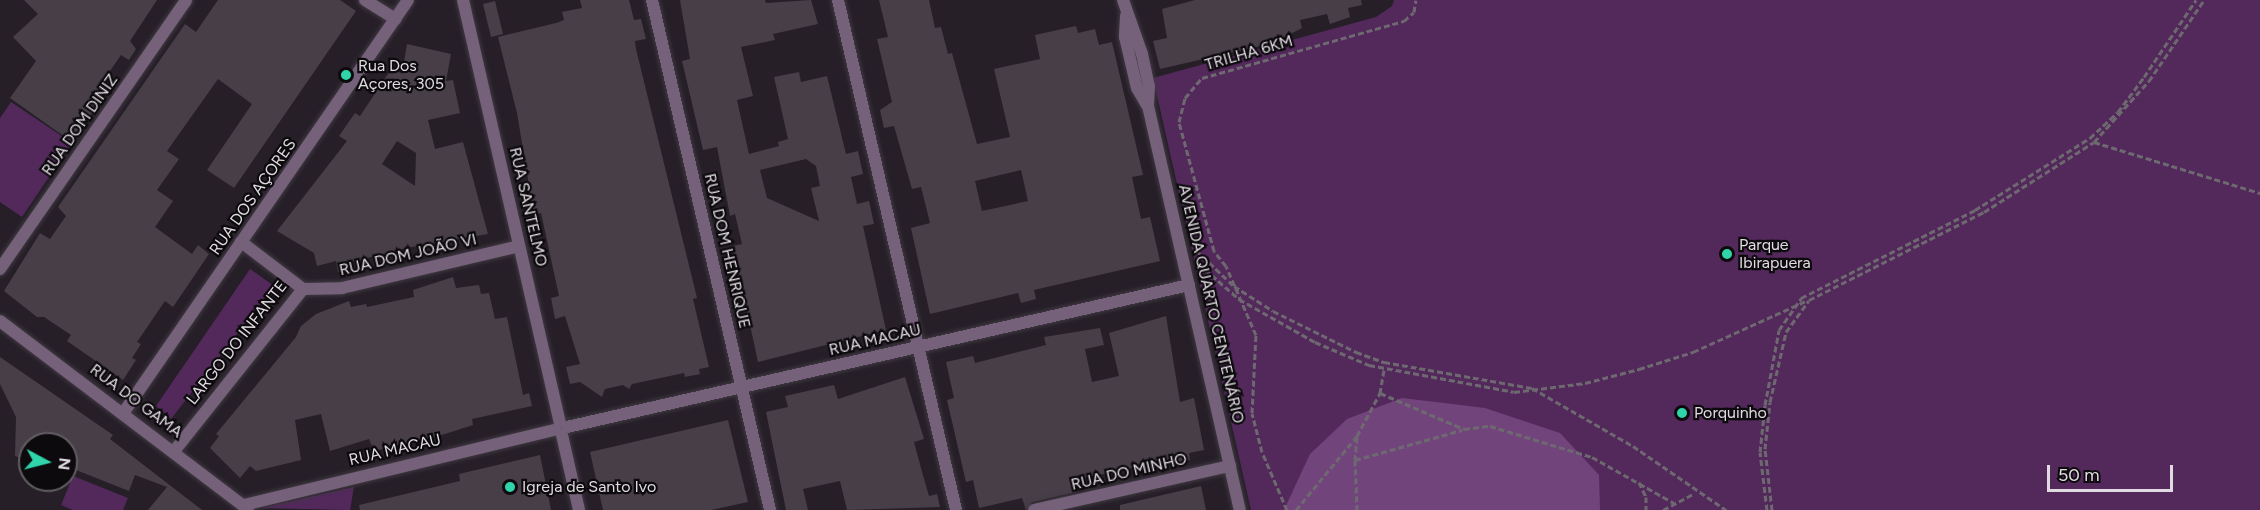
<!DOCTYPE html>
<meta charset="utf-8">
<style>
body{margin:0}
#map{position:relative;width:2260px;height:510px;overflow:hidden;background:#261f28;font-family:Figtree,sans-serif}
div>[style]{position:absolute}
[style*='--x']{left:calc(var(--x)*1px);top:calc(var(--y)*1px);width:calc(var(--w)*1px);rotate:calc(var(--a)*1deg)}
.green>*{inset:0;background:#53295c}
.forest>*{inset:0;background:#72447c}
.building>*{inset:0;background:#473e48}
.path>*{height:3px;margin-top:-1.5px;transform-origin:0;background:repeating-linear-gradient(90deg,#6e6870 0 6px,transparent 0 9px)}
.roads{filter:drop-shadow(0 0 2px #403942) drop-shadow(0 0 2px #403942)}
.minor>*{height:12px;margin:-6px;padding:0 6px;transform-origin:6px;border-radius:6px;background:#75617a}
.tertiary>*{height:12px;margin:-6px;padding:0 6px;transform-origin:6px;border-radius:6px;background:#75617a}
.dots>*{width:16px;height:16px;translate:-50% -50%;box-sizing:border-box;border:3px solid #0d0a0e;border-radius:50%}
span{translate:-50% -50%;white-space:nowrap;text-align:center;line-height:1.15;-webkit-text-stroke:4.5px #0d0a0e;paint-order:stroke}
.street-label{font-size:16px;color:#e0dbe1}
.poi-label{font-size:16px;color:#e0dbe1}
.left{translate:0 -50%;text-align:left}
.north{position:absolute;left:18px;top:432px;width:60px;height:60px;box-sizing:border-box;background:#0d0a0e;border:2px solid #615e62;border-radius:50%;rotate:97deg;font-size:16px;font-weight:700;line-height:24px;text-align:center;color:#e0dbe1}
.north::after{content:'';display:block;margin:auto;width:21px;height:27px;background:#30d4aa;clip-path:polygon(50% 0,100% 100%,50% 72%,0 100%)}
.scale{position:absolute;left:2047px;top:465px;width:126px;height:27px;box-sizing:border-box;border:3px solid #e0dbe1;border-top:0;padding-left:8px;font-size:18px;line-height:21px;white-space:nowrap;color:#e0dbe1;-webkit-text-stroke:4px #0d0a0e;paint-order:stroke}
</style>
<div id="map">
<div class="green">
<div style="clip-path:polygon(1394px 0,2260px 0,2260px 510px,1251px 510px,1153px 78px,1376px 17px,1392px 6px)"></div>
<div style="clip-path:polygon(11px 102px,72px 143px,22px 217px,0 202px,0 118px)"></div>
<div style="clip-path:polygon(250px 269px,274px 286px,171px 419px,156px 406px)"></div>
<div style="clip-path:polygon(73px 476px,128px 498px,123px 510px,73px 510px,61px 505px)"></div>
<div style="clip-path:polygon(354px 487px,350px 510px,261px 508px)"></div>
</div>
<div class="forest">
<div style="clip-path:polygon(1402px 398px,1485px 408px,1560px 433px,1599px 475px,1600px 510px,1284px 510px,1310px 454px,1347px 419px)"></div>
</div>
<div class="building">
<div style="clip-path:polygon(24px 0,157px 0,130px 41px,136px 49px,129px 60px,121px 55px,101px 84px,108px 90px,72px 142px,10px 98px,36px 61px,13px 37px,38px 14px)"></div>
<div style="clip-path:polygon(218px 0,340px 0,356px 11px,234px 188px,207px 170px,252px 104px,218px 79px,167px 151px,179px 159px,157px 190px,173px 201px,155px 227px,192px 254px,198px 245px,209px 254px,173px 307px,165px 301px,137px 342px,141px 344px,132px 358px,136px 360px,123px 380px,67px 341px,71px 335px,44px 317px,37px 317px,4px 291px,40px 233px,50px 239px,66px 216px,58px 207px,185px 24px,196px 32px)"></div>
<div style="clip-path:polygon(580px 0,629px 0,634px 20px,641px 19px,646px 39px,635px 41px,636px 49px,697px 298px,693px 299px,709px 367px,699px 369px,700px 374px,685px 377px,684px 373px,632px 384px,629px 389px,623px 385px,605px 389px,602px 397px,580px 382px,570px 384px,566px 367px,580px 364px,565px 316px,555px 319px,551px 298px,559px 296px,541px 213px,534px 215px,517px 113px,498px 37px,556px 23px,564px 20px,562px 12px,582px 8px)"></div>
<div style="clip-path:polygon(evenodd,680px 0,765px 0,766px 3px,811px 0,818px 24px,773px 34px,775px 40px,741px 47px,753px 96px,737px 100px,749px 154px,779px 146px,778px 142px,788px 139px,774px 77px,799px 72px,801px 82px,827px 76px,846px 154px,858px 151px,863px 174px,851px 177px,857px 204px,869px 201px,874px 224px,863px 226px,886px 330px,758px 362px,733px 246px,742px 244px,735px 214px,730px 216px,717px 147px,703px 150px,682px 61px,690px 59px,680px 0,806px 159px,816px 166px,820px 186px,811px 188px,819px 221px,767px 198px,760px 170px,806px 159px)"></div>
<div style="clip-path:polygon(evenodd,879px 0,929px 0,935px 28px,941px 27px,948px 54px,952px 53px,977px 144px,1010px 137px,994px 69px,1040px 59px,1035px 35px,1076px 26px,1078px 33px,1095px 29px,1099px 45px,1112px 42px,1143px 175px,1132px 177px,1141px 219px,1150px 217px,1160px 261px,1034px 290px,1036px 299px,1021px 303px,1018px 293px,930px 314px,911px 228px,930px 223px,921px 187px,912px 189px,894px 126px,884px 128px,880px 110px,892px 102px,877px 39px,888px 37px,879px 0,1021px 170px,1028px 201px,982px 211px,975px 181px,1021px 170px)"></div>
<div style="clip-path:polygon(1195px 0,1361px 0,1362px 5px,1348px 8px,1350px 17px,1330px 24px,1327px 14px,1300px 20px,1302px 28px,1273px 43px,1160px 69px,1153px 41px,1167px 38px,1162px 9px)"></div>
<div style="clip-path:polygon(495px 1px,503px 34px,491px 37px,483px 4px)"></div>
<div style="clip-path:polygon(evenodd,407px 44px,451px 54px,446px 81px,453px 80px,460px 113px,428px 120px,435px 149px,463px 142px,488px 234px,406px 248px,351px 262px,353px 269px,338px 272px,336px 261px,317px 266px,314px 253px,277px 231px,347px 141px,339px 136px,355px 113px,360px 116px,392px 68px,402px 74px,407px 44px,397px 141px,416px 153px,415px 186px,382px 164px,397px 141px)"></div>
<div style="clip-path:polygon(453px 277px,456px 288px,479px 285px,481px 294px,489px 293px,495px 319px,507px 317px,523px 395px,529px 393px,532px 406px,472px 419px,473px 425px,445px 434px,374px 451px,369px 439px,330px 451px,321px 414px,295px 420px,301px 460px,256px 471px,250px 466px,240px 478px,210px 448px,219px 436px,216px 434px,296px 337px,301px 326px,316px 314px,349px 301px,351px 307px,366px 304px,367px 307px,414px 297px,413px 290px)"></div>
<div style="clip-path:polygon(1166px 316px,1180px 402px,1194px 398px,1204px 450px,1189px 453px,1190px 460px,1142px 471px,1141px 466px,1074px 480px,1076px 492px,1032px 502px,1026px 510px,1022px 498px,979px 508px,973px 480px,966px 482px,947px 400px,954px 398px,946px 362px,973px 356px,975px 363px,1046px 345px,1044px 337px,1100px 328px,1104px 345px,1085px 349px,1092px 382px,1119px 376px,1109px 333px)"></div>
<div style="clip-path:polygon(0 357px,113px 435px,110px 439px,202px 510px,148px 510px,167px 487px,135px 475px,129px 491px,66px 466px,66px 444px,30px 444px,30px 461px,15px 456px,16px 417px,0 384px)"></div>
<div style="clip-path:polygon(905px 377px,924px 439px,914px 442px,921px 468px,929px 496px,937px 494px,940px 507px,847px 510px,840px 481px,803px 489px,808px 510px,786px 510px,766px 412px,788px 407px,785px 396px,834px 385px,838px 399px)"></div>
<div style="clip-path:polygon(728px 420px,748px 502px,711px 510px,603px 510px,590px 452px)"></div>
<div style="clip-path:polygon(540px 455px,551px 510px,360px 510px,359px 505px,460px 481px,459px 474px)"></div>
<div style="clip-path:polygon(1201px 486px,1206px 510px,1120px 510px,1120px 505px)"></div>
</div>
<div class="path">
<div style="--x:2094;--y:142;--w:174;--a:17.1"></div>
<div style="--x:1196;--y:250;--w:52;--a:43.5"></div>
<div style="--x:1234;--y:286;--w:46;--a:32.7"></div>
<div style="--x:1273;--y:311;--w:93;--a:26.3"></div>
<div style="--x:1356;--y:352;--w:30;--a:20"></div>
<div style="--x:1384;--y:362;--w:150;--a:10"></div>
<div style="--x:1532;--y:388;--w:116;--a:29.9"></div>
<div style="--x:1633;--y:446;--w:113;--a:34.5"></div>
<div style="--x:1198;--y:263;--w:55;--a:41.3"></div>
<div style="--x:1239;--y:299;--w:87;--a:29.5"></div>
<div style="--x:1315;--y:342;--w:59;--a:23.1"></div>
<div style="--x:1369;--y:365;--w:147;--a:10.5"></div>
<div style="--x:1514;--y:392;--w:72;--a:-7.2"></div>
<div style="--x:1585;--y:383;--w:56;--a:-14.5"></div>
<div style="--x:1639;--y:369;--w:57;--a:-17.5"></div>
<div style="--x:1693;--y:352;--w:124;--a:-24.3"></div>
<div style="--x:1384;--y:370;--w:23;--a:100"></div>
<div style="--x:1380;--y:393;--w:91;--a:23.2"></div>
<div style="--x:1464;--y:429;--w:26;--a:-7"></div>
<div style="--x:1490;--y:426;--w:107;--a:16.9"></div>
<div style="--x:1592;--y:457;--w:94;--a:29.3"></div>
<div style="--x:1357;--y:437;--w:23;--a:95"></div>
<div style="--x:1355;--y:460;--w:111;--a:-15.7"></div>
<div style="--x:1355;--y:460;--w:50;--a:87.7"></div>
<div style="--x:1639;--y:482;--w:17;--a:65"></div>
<div style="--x:1646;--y:497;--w:13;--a:90"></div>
<div style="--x:1287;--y:510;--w:63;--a:-113.3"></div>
<div style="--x:1262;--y:452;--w:40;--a:-104.4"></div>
<div style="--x:1252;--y:413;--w:78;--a:-87.1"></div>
<div style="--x:1256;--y:335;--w:75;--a:-113.5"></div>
<div style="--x:1226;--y:266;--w:19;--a:-129"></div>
<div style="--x:1214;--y:251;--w:134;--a:-105.2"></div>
<div style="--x:1179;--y:122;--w:25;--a:-76"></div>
<div style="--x:1185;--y:98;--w:26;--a:-50"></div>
<div style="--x:1202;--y:78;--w:210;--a:-15.8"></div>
<div style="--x:1404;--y:21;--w:13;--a:-42"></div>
<div style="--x:1414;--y:12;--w:12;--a:-81"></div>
<div style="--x:1296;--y:510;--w:96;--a:-50.5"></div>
<div style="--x:1357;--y:436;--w:49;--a:-61.9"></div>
<div style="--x:1663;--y:510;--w:34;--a:-28"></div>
<div style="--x:1767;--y:510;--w:58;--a:-96.9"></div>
<div style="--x:1760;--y:452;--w:47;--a:-83.9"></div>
<div style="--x:1765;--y:405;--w:76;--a:-79.4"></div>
<div style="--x:1779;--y:330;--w:39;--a:-55"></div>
<div style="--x:1801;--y:298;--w:195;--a:-26.8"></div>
<div style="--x:1975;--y:210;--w:136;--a:-32.1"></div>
<div style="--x:2090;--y:138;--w:38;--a:-43"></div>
<div style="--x:2118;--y:112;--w:44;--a:-53.4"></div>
<div style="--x:2144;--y:77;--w:93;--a:-56"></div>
<div style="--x:1772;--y:510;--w:61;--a:-96.5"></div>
<div style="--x:1765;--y:449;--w:47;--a:-83.9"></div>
<div style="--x:1770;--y:402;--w:72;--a:-77.1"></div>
<div style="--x:1786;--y:332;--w:39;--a:-54"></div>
<div style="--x:1809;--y:300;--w:196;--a:-26.7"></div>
<div style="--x:1984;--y:212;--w:130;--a:-32.5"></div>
<div style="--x:2094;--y:142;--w:82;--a:-48"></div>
<div style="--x:2149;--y:81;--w:98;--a:-55.8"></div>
</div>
<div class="roads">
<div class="minor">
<div style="--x:365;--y:0;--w:36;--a:32"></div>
<div style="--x:463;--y:0;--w:433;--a:77.1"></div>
<div style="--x:652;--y:0;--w:523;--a:76.97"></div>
<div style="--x:838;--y:0;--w:523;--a:76.97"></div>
<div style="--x:0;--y:269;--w:327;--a:-55.3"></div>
<div style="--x:303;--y:289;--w:39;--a:-1"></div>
<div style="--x:342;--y:288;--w:182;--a:-13.3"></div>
<div style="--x:0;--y:321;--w:311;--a:37.2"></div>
<div style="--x:124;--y:412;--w:500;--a:-55.42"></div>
<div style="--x:567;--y:427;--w:638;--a:-12.86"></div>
<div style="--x:562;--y:435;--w:77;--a:77.2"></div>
<div style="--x:175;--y:450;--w:206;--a:-51.5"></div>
<div style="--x:303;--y:289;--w:78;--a:-142.8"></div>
<div style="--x:244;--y:505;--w:320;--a:-13.6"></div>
<div style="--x:1034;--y:510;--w:201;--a:-12.7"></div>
</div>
<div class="tertiary">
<div style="--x:1123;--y:0;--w:57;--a:70.6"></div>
<div style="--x:1142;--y:54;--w:33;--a:78"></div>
<div style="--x:1149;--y:86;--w:20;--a:93"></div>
<div style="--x:1148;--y:106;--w:414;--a:77.2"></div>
<div style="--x:1126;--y:16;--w:21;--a:93"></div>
<div style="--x:1125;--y:37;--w:52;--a:76.8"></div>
<div style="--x:1137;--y:88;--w:20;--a:60"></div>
</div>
</div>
<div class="dots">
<div style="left:346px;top:75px;background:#30d4aa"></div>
<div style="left:1727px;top:254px;background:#30d4aa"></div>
<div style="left:1682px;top:413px;background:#30d4aa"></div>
<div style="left:510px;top:487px;background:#30d4aa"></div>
</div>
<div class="street-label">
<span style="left:1249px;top:53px;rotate:-16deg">TRILHA 6KM</span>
<span style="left:80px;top:125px;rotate:-55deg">RUA DOM DINIZ</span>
<span style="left:253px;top:197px;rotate:-55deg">RUA DOS AÇORES</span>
<span style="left:528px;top:207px;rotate:77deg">RUA SANTELMO</span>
<span style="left:727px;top:251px;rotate:77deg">RUA DOM HENRIQUE</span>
<span style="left:408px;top:255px;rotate:-13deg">RUA DOM JOÃO VI</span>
<span style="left:1211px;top:304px;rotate:77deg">AVENIDA QUARTO CENTENÁRIO</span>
<span style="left:875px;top:340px;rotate:-13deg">RUA MACAU</span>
<span style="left:237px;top:343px;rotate:-52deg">LARGO DO INFANTE</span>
<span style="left:136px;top:401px;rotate:37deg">RUA DO GAMA</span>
<span style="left:395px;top:450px;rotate:-13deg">RUA MACAU</span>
<span style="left:1129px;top:472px;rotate:-13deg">RUA DO MINHO</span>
</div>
<div class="poi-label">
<span class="left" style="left:358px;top:75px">Rua Dos<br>Açores, 305</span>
<span class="left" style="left:1739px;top:254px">Parque<br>Ibirapuera</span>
<span class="left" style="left:1694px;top:413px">Porquinho</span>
<span class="left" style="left:522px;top:487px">Igreja de Santo Ivo</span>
</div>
<div class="north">N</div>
<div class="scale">50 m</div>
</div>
